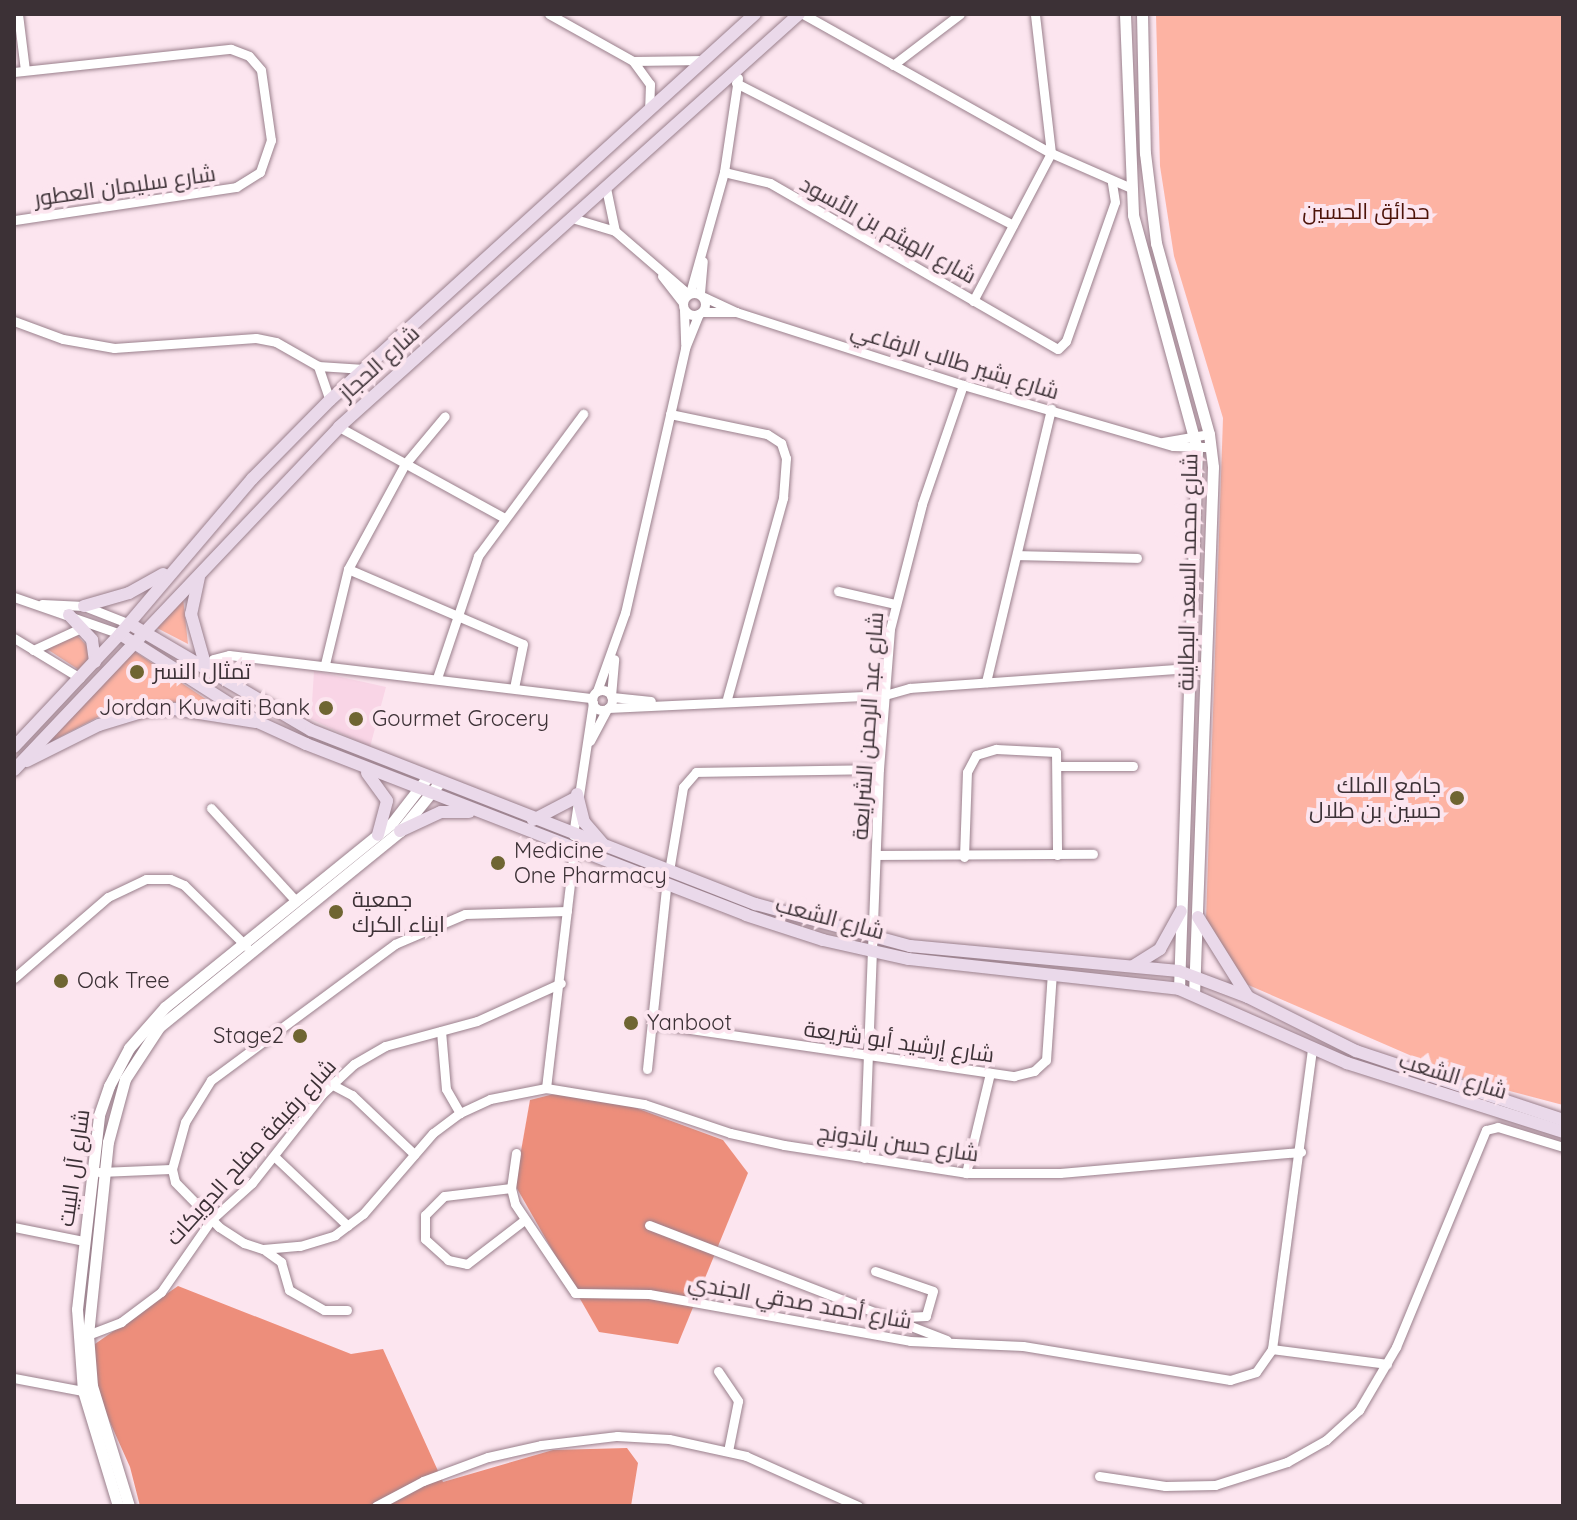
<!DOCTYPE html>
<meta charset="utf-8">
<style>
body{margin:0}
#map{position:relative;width:1577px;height:1520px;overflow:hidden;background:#fce5ef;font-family:Quicksand,Cairo,sans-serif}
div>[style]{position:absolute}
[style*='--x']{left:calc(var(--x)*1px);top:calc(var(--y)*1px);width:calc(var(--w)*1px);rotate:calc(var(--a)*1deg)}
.built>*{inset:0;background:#f9d5e6}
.green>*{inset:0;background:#fdb3a3}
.forest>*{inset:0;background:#ed8e7b}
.roads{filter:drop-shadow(0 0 2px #9a808c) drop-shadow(0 0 2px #9a808c)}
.minor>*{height:9px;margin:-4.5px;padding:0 4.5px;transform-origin:4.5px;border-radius:4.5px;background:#fff}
.minor>.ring{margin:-4.5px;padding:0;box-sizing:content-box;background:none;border:9px solid #fff;border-radius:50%}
.tertiary>*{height:11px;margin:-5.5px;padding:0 5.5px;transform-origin:5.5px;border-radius:5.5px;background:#fff}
.secondary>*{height:12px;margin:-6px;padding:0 6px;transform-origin:6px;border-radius:6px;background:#ead9ea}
.dots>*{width:22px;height:22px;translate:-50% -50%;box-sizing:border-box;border:4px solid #fce5ef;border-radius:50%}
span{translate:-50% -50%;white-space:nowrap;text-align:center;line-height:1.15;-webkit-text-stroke:8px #fce5ef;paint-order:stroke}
.street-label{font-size:22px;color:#3c3136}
.park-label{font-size:22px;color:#4d1309}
.poi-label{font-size:22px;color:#3c3136}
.left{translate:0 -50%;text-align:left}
.right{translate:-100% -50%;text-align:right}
.frame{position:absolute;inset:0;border:16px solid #3c3136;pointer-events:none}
</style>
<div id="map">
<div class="built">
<div style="clip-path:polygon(314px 671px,386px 687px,370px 747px,311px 719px)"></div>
</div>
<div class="green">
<div style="clip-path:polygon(1563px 14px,1563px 1105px,1467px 1080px,1246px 984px,1206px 920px,1223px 418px,1174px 256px,1160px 166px,1156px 15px)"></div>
<div style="clip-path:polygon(183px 598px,188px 644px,157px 628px)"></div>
<div style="clip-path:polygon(75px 633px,90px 649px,90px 657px,79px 670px,44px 647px)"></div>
<div style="clip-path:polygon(134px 651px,225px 712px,164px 700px,106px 713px,44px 745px)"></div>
</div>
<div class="forest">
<div style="clip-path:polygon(558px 1093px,617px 1101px,723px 1140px,748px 1173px,678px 1344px,599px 1332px,515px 1185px,530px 1100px)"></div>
<div style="clip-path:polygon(178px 1286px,351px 1354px,383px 1349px,443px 1482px,553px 1450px,627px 1448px,638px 1463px,631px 1506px,140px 1506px,130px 1467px,92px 1382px,95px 1344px)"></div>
</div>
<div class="roads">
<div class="minor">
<div style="--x:18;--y:14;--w:56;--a:82.9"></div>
<div style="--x:549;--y:14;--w:96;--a:29.2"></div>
<div style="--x:633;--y:61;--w:29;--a:54"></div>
<div style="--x:650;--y:84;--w:25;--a:92"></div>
<div style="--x:803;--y:14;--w:284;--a:29.3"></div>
<div style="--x:1051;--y:153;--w:85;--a:23.6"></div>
<div style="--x:633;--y:61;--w:72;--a:-0.8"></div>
<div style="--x:893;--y:65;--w:84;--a:-37.3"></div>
<div style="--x:14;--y:72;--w:218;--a:-6.1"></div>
<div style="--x:231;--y:49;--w:19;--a:21"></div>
<div style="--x:249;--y:56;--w:18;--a:49"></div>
<div style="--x:261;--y:70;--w:71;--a:81.9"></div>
<div style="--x:271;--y:140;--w:34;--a:109"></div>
<div style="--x:260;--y:172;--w:28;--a:148"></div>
<div style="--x:236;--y:187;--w:224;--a:171.5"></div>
<div style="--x:736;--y:83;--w:311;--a:27.1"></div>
<div style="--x:724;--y:172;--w:47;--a:13.4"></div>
<div style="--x:770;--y:183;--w:332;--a:30"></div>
<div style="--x:1058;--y:349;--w:11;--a:-45"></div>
<div style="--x:1066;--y:341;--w:147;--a:-70.6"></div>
<div style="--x:1115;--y:202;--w:20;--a:-99"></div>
<div style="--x:606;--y:188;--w:44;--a:78.2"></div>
<div style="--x:572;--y:218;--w:45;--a:16.8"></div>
<div style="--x:615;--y:231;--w:96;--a:40.8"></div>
<div style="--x:662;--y:276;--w:34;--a:52"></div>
<div class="ring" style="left:683px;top:293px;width:13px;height:13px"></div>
<div style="--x:690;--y:293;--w:126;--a:-74.3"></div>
<div style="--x:724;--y:172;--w:95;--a:-81.5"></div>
<div style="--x:700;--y:293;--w:32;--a:-85"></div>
<div style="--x:704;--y:297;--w:35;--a:25"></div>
<div style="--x:736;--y:312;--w:238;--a:17.8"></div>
<div style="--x:963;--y:385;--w:219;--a:16.2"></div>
<div style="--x:1173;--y:446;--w:38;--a:2"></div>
<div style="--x:973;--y:301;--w:167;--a:-62.2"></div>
<div style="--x:1051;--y:153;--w:140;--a:-96.6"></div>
<div style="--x:684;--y:310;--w:34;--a:88"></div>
<div style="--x:703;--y:312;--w:33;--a:0"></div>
<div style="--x:14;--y:321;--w:52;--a:20.2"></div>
<div style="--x:63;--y:339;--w:52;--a:10"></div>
<div style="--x:114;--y:348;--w:142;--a:-4"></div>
<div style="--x:256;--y:338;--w:20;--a:11"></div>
<div style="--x:276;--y:342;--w:48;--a:29.7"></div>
<div style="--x:318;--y:366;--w:46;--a:3.7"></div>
<div style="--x:318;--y:366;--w:36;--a:71"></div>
<div style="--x:670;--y:414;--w:99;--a:11.7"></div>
<div style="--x:767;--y:434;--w:17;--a:33"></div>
<div style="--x:781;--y:443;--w:16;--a:72"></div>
<div style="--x:786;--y:458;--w:40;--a:94.3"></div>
<div style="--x:783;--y:498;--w:208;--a:105.6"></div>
<div style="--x:339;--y:427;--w:187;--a:28.8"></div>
<div style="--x:1163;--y:442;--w:47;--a:-9.9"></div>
<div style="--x:1018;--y:555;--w:119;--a:1.4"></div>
<div style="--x:348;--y:569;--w:190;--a:23.2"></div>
<div style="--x:523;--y:644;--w:45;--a:101.6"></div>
<div style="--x:838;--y:591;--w:58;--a:12.8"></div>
<div style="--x:14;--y:597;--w:112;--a:19.2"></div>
<div style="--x:42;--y:604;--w:42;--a:2.7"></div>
<div style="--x:84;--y:606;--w:49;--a:21.4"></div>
<div style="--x:14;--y:638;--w:77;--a:31.2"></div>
<div style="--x:33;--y:650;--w:53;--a:-24.6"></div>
<div style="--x:325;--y:664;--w:98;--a:-76.4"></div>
<div style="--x:348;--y:569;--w:119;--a:-61.5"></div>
<div style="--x:405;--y:464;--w:62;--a:-50.2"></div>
<div style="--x:207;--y:671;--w:13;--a:-63"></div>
<div style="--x:213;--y:659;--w:16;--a:-14"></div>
<div style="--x:229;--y:655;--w:366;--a:6.8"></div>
<div style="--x:437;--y:678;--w:129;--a:-71.4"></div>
<div style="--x:478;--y:556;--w:177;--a:-53.5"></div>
<div style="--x:986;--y:682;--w:281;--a:-76.6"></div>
<div class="ring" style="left:592px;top:690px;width:11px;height:11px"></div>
<div style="--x:597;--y:691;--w:83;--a:-70.3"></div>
<div style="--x:625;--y:613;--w:272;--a:-77.2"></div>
<div style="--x:685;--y:348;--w:37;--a:-68"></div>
<div style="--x:611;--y:696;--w:37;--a:-85"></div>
<div style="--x:612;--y:697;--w:39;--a:6"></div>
<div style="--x:608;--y:708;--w:277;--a:-2.7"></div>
<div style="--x:885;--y:695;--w:26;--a:-16"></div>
<div style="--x:910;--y:688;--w:297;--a:-4.1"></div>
<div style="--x:590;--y:741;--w:36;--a:-62"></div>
<div style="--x:1058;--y:766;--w:75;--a:0"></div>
<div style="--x:211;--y:808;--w:125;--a:47.6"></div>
<div style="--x:573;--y:835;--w:134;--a:-81.4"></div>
<div style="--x:877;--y:855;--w:216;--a:-0.3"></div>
<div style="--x:964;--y:857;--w:85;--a:-88"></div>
<div style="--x:967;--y:772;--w:19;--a:-62"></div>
<div style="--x:976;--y:755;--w:21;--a:-17"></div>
<div style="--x:996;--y:749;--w:60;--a:2.9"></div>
<div style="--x:1056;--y:752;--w:103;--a:89.4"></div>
<div style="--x:669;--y:871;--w:85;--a:-80.5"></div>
<div style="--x:683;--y:787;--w:20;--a:-49"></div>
<div style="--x:696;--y:772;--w:183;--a:-0.9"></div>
<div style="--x:567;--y:911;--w:102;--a:178.3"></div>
<div style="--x:465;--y:914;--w:76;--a:156.8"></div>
<div style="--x:395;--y:944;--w:229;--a:143.5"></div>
<div style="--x:211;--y:1080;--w:49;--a:121.8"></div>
<div style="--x:185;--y:1122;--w:49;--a:105.5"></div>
<div style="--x:172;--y:1169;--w:13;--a:77"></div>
<div style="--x:175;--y:1182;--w:63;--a:45.6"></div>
<div style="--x:219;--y:1227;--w:30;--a:33"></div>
<div style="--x:244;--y:1243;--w:20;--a:18"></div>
<div style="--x:263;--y:1249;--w:37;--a:-5"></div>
<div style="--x:300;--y:1246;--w:37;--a:-17"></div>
<div style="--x:335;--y:1235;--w:35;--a:-37"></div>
<div style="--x:363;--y:1214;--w:107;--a:-49.2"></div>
<div style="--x:433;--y:1133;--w:34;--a:-37"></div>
<div style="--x:460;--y:1113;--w:33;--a:-25"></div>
<div style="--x:490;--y:1099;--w:57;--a:-11.1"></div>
<div style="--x:546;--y:1088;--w:99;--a:9.3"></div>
<div style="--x:644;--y:1104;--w:91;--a:18.6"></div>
<div style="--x:730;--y:1133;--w:55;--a:12.5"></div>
<div style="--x:784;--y:1145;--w:184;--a:8.7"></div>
<div style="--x:966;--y:1173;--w:94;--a:0"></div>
<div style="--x:1060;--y:1173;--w:242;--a:-5"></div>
<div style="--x:14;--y:978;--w:124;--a:-40.8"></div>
<div style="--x:108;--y:897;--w:42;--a:-25.3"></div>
<div style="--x:146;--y:879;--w:24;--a:0"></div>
<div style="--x:170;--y:879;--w:15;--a:23"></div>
<div style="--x:184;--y:885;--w:87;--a:44.5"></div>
<div style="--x:656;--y:1024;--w:362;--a:8.3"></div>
<div style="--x:1014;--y:1076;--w:21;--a:-14"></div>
<div style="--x:1034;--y:1071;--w:16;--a:-43"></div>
<div style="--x:1046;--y:1060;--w:87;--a:-86.1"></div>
<div style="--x:441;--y:1031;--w:58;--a:85.1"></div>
<div style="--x:446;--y:1089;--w:28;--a:60"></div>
<div style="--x:647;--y:1069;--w:183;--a:-84"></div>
<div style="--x:331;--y:1084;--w:24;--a:28"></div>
<div style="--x:352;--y:1095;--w:86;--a:43.6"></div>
<div style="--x:546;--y:1088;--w:239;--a:-83.3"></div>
<div style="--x:516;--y:1153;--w:35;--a:98"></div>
<div style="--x:511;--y:1188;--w:16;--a:76"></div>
<div style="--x:515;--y:1204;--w:107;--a:56"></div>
<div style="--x:575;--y:1293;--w:74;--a:0.8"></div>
<div style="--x:649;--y:1294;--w:265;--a:10.2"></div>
<div style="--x:910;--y:1341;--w:113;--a:2.5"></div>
<div style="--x:1023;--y:1346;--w:210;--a:9.3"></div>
<div style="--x:1230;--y:1380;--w:27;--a:-17"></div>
<div style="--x:1256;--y:1372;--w:28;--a:-55"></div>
<div style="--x:1272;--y:1349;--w:303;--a:-82.4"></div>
<div style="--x:275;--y:1157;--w:100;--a:43.4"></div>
<div style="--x:864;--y:1158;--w:389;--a:-87.8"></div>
<div style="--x:879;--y:769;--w:140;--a:-85.5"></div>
<div style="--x:890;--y:629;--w:129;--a:-75.6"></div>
<div style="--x:922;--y:504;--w:126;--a:-71"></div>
<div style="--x:99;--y:1172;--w:73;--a:-2.4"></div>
<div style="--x:966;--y:1173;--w:103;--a:-76.5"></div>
<div style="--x:511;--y:1188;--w:67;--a:173.2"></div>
<div style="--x:444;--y:1196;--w:27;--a:135"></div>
<div style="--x:425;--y:1215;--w:24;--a:90"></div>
<div style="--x:425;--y:1239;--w:31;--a:42"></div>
<div style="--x:448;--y:1260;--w:19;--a:12"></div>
<div style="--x:467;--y:1264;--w:71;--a:-37.5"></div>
<div style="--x:649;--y:1225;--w:319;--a:21.1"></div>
<div style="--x:14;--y:1227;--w:71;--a:11.3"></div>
<div style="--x:266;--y:1251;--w:19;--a:36"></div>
<div style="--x:281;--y:1262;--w:29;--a:74"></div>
<div style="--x:289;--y:1290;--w:40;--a:29.7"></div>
<div style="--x:324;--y:1310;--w:23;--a:0"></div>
<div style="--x:875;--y:1271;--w:61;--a:19"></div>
<div style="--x:933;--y:1291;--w:26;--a:106"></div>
<div style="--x:926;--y:1316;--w:43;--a:177.3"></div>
<div style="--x:85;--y:1336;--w:39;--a:-21"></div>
<div style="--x:121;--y:1322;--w:50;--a:-36.9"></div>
<div style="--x:161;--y:1292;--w:88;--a:-55.2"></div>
<div style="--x:211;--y:1220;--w:55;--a:-42.1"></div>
<div style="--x:252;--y:1183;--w:113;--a:-51.8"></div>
<div style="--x:322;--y:1094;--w:44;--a:-43.2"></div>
<div style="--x:354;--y:1064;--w:36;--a:-30"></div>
<div style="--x:385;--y:1046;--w:95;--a:-15.2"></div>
<div style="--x:477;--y:1021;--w:92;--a:-24.3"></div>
<div style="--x:1272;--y:1349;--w:116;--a:7.4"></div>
<div style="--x:718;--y:1371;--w:36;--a:56"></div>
<div style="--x:738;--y:1401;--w:51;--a:101.3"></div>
<div style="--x:14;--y:1378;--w:70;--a:10.7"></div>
<div style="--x:1099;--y:1476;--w:67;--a:8.6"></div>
<div style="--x:1165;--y:1486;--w:50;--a:-1.1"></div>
<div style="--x:1215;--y:1485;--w:76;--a:-17.7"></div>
<div style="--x:1287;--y:1462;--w:45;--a:-29.4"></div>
<div style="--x:1326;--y:1440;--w:45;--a:-42.3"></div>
<div style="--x:1359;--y:1410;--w:73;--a:-59.6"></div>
<div style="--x:1396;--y:1347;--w:235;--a:-67.5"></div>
<div style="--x:1486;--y:1130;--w:12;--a:-14"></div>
<div style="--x:1498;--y:1127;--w:68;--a:17.1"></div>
<div style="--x:376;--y:1506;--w:53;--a:-28"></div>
<div style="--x:423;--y:1481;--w:69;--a:-20.3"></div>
<div style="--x:488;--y:1457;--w:54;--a:-12.8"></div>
<div style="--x:541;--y:1445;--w:77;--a:-6.8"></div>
<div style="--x:617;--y:1436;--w:52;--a:3.3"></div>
<div style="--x:669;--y:1439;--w:79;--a:12.4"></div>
<div style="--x:746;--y:1456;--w:123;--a:24.1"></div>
</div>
<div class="tertiary">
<div style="--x:1125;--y:14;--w:201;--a:87.7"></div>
<div style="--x:1133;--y:215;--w:243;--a:74.7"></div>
<div style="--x:1197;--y:449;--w:540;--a:91.91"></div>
<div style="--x:1142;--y:14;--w:139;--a:88.8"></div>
<div style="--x:1145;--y:153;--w:91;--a:83"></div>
<div style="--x:1156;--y:243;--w:198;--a:74.5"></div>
<div style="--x:1209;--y:434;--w:33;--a:83"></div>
<div style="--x:1213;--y:467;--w:527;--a:92.06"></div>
<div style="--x:118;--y:1506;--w:120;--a:-106.9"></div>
<div style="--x:83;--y:1391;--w:82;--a:-94.2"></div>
<div style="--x:77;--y:1309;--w:195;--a:-83.5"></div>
<div style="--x:99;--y:1115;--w:31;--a:-71"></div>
<div style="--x:109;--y:1086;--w:43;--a:-62.2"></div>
<div style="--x:129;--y:1048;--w:55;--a:-48.7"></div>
<div style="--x:165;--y:1007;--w:292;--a:-39"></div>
<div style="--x:392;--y:823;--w:57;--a:-52.1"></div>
<div style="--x:129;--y:1506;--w:126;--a:-107.1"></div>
<div style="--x:92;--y:1386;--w:51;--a:-94.5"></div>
<div style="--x:88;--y:1335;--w:194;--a:-84.1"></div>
<div style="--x:108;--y:1142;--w:65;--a:-74.9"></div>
<div style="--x:125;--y:1079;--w:62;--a:-56.8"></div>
<div style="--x:159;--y:1027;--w:311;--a:-39.1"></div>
<div style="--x:400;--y:831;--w:62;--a:-50.9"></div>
</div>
<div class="secondary">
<div style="--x:199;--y:577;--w:38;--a:102"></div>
<div style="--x:191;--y:614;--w:59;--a:74.3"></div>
<div style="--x:84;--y:606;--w:47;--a:-16.1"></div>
<div style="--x:129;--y:593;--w:39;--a:-29"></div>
<div style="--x:69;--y:615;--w:34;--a:47"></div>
<div style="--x:92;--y:640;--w:22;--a:82"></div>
<div style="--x:130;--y:624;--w:210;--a:30.4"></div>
<div style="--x:311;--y:730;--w:478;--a:21.4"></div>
<div style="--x:756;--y:904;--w:160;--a:15.3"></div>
<div style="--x:910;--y:946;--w:270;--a:5.3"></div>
<div style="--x:1179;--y:971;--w:74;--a:20.6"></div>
<div style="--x:1248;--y:997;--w:121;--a:26.6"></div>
<div style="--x:1356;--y:1051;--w:218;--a:18.4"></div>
<div style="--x:120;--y:634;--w:164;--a:32.5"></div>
<div style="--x:258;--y:722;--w:53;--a:24.6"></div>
<div style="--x:306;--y:744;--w:472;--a:21.2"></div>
<div style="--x:746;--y:915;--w:81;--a:18"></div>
<div style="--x:823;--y:940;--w:88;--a:12.5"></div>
<div style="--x:909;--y:959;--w:272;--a:6.3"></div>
<div style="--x:1179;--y:989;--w:184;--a:23.8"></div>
<div style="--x:1347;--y:1063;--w:227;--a:17.7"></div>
<div style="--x:14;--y:747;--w:155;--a:-46.8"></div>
<div style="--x:120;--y:634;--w:204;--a:-49.6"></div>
<div style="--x:252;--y:479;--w:111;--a:-45.4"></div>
<div style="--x:330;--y:400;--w:574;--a:-42.25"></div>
<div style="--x:27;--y:761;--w:80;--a:-26.6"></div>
<div style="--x:99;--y:725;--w:48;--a:-16.9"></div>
<div style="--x:145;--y:711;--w:29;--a:-4"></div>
<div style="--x:174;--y:709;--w:83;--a:9"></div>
<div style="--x:14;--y:770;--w:473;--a:-46.5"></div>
<div style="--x:339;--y:427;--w:618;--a:-41.92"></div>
<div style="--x:367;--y:773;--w:34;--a:54"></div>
<div style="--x:387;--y:801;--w:35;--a:105"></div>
<div style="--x:577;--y:794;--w:29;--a:76"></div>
<div style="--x:584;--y:822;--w:28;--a:49"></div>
<div style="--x:533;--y:820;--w:47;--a:-27.6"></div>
<div style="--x:400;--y:831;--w:45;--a:-24.9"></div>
<div style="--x:441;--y:812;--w:28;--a:0"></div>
<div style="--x:1198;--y:917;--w:94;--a:58"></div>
<div style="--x:1133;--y:966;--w:32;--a:-32"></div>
<div style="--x:1160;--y:949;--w:43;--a:-61.1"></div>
</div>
</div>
<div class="dots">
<div style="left:137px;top:672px;background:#6f6532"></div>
<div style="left:326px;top:708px;background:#6f6532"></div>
<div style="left:356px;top:719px;background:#6f6532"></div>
<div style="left:1457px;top:798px;background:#6f6532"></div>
<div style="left:498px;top:863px;background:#6f6532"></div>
<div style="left:336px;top:912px;background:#6f6532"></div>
<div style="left:61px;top:981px;background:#6f6532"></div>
<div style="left:631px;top:1023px;background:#6f6532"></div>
<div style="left:300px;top:1036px;background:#6f6532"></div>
</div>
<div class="street-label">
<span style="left:125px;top:186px;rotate:-8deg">شارع سليمان العطور</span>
<span style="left:888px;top:230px;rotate:29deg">شارع الهيثم بن الأسود</span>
<span style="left:955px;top:361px;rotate:17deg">شارع بشير طالب الرفاعي</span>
<span style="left:379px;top:363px;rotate:-42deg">شارع الحجاز</span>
<span style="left:1188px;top:572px;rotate:-89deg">شارع محمد السعد البطاينة</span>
<span style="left:868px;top:726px;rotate:-86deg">شارع عبد الرحمن الشرايعة</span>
<span style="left:830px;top:918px;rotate:15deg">شارع الشعب</span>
<span style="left:899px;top:1042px;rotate:8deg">شارع إرشيد أبو شريعة</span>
<span style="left:1453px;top:1076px;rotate:17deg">شارع الشعب</span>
<span style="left:898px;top:1143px;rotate:8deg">شارع حسن باندونج</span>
<span style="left:251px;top:1152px;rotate:-48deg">شارع رفيفة مفلح الدويكات</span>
<span style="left:74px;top:1168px;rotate:-82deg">شارع آل البيت</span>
<span style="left:800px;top:1302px;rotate:10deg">شارع أحمد صدقي الجندي</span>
</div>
<div class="park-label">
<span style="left:1366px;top:212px">حدائق الحسين</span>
</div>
<div class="poi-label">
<span class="left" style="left:153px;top:672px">تمثال النسر</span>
<span class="right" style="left:310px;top:708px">Jordan Kuwaiti Bank</span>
<span class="left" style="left:372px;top:719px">Gourmet Grocery</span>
<span class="right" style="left:1441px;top:798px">جامع الملك<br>حسين بن طلال</span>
<span class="left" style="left:514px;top:863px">Medicine<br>One Pharmacy</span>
<span class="left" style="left:352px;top:912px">جمعية<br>ابناء الكرك</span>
<span class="left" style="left:77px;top:981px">Oak Tree</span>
<span class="left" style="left:647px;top:1023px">Yanboot</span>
<span class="right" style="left:284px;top:1036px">Stage2</span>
</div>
<div class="frame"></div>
</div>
